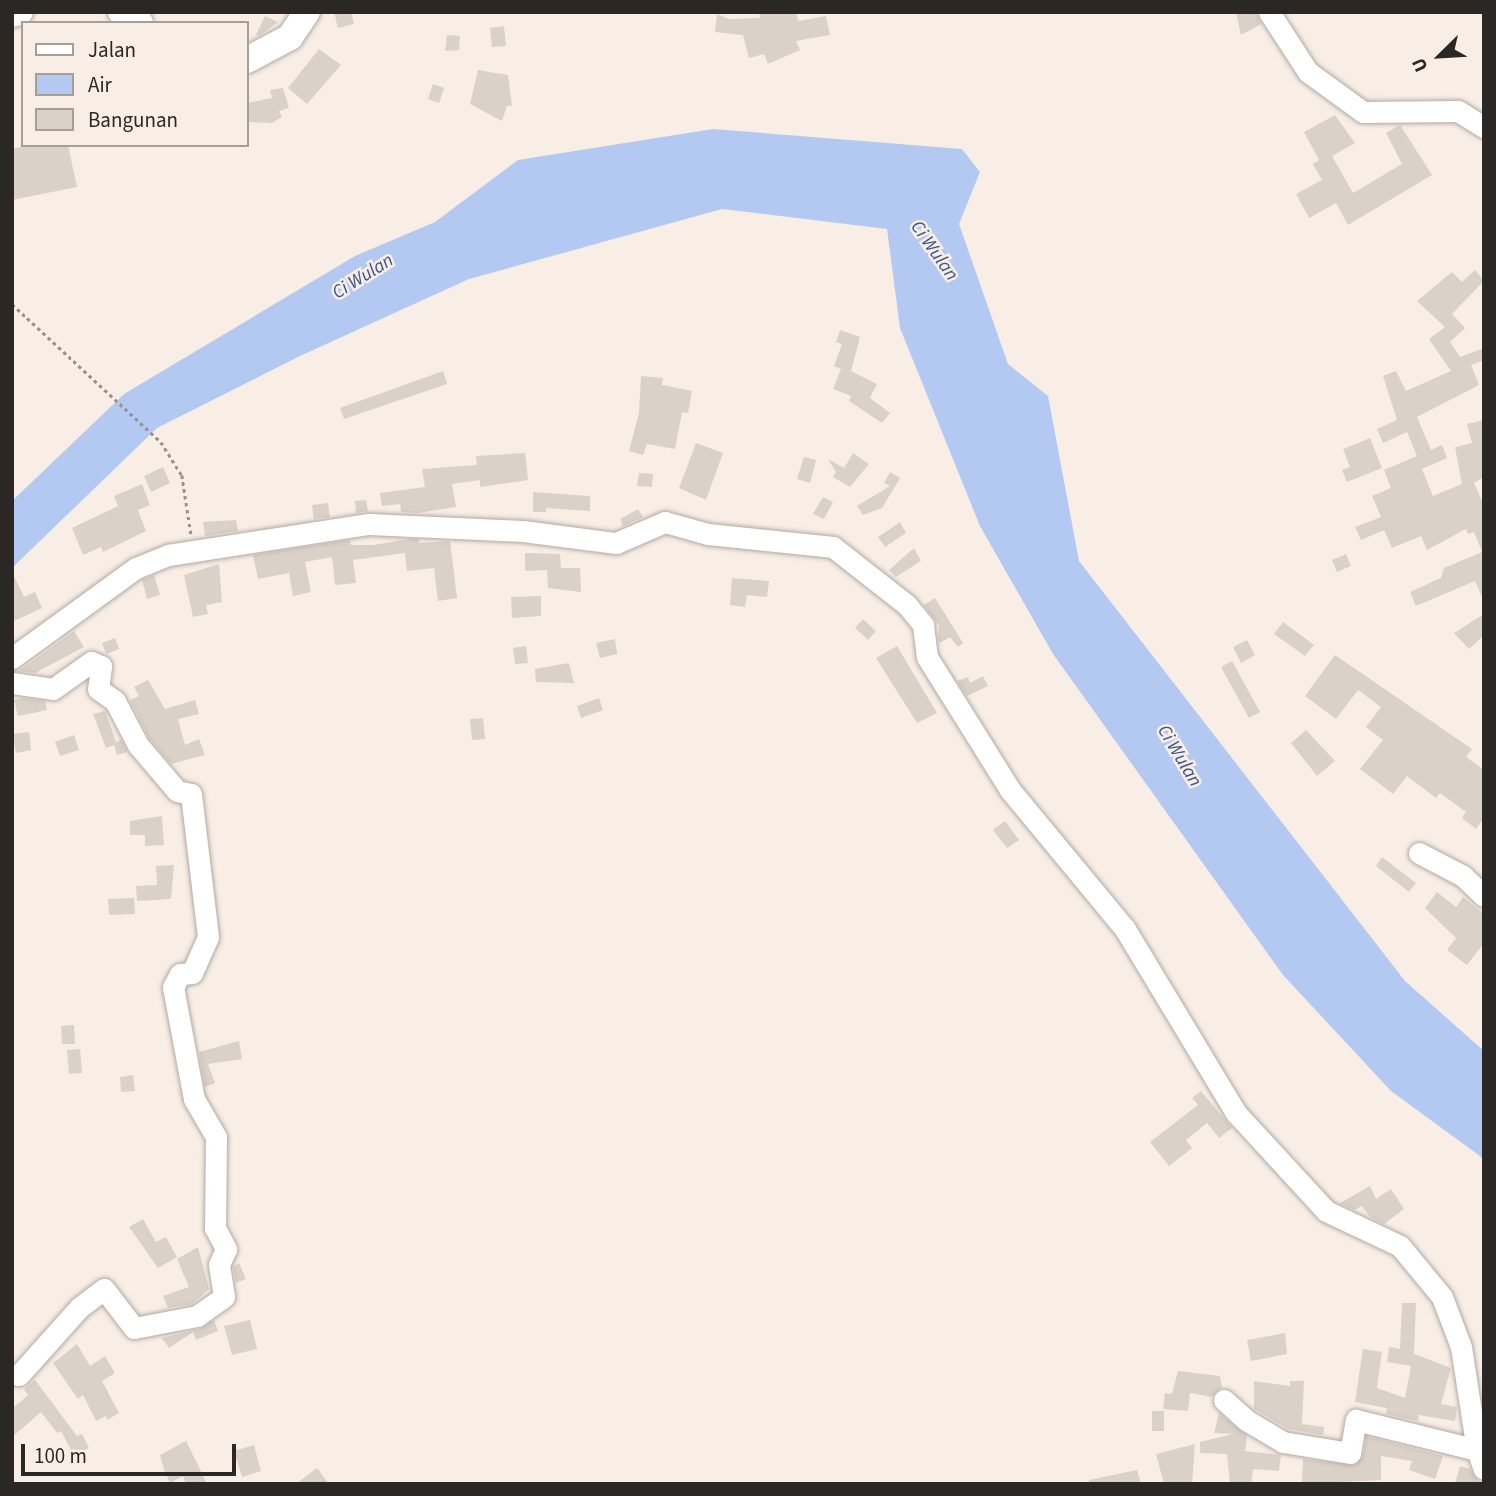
<!DOCTYPE html>
<style>
body{margin:0}
#map{position:relative;width:1496px;height:1496px;overflow:hidden;background:#f8eee6;font-family:"Source Sans 3",sans-serif}
div>[style]{position:absolute}
[style*='--x']{left:calc(var(--x)*1px);top:calc(var(--y)*1px);width:calc(var(--w)*1px);rotate:calc(var(--a)*1deg)}
.water>*{inset:0;background:#b3c9f1}
.building>*{inset:0;background:#dad1c9}
.path>*{height:2.5px;margin-top:-1.25px;transform-origin:0;background:repeating-linear-gradient(90deg,#99928c 0 3.5px,transparent 0 7px)}
.roads{filter:drop-shadow(0 0 2px #b2a9a1) drop-shadow(0 0 2px #b2a9a1)}
.minor>*{height:21px;margin:-10.5px;padding:0 10.5px;transform-origin:10.5px;border-radius:10.5px;background:#fff}
.major>*{height:26px;margin:-13px;padding:0 13px;transform-origin:13px;border-radius:13px;background:#fff}
span{translate:-50% -50%;white-space:nowrap;text-align:center;line-height:1.15;-webkit-text-stroke:5px #f8eee6;paint-order:stroke}
.water-label{font-size:19px;color:#3b568a;font-style:italic}
.frame{position:absolute;inset:0;border:14px solid #2b2724;pointer-events:none}
.legend{position:absolute;left:21px;top:21px;width:228px;height:126px;box-sizing:border-box;background:#f8eee6;border:2px solid #a69e98;margin:0;padding:9px 12px;list-style:none;font-size:21px;color:#2b2724}
.legend li{display:flex;align-items:center;gap:14px;height:35px}
.legend b{width:35px;border:2px solid #a69e98}
.north{position:absolute;left:1405px;top:21px;width:70px;height:70px;-webkit-text-stroke:5px #f8eee6;paint-order:stroke;rotate:246deg;font-size:19px;font-weight:700;line-height:28px;text-align:center;color:#2b2724}
.north::after{content:'';display:block;margin:auto;width:24px;height:32px;background:#2b2724;clip-path:polygon(50% 0,100% 100%,50% 72%,0 100%)}
.scale{position:absolute;left:21px;top:1444px;width:215px;height:32px;box-sizing:border-box;border:4px solid #2b2724;border-top:0;padding-left:9px;font-size:21px;line-height:24px;white-space:nowrap;color:#2b2724;-webkit-text-stroke:5px #f8eee6;paint-order:stroke}
</style>
<div id="map">
<div class="water">
<div style="clip-path:polygon(713px 129px,962px 149px,980px 172px,959px 224px,1008px 364px,1048px 396px,1079px 561px,1405px 981px,1484px 1051px,1484px 1159px,1391px 1091px,1283px 975px,1053px 654px,980px 526px,900px 328px,887px 229px,722px 209px,469px 279px,300px 356px,157px 428px,12px 568px,12px 501px,124px 394px,355px 256px,435px 222px,518px 160px)"></div>
</div>
<div class="building">
<div style="clip-path:polygon(334px 12px,351px 12px,354px 24px,338px 28px)"></div>
<div style="clip-path:polygon(759px 12px,796px 12px,798px 21px,826px 16px,830px 35px,796px 41px,800px 50px,768px 64px,764px 54px,749px 58px,743px 35px,715px 32px,717px 14px,729px 19px,760px 18px)"></div>
<div style="clip-path:polygon(1236px 12px,1256px 12px,1261px 24px,1241px 35px)"></div>
<div style="clip-path:polygon(265px 16px,278px 22px,259px 36px,256px 35px)"></div>
<div style="clip-path:polygon(504px 26px,506px 46px,492px 47px,490px 28px)"></div>
<div style="clip-path:polygon(447px 35px,460px 36px,459px 50px,445px 51px)"></div>
<div style="clip-path:polygon(319px 49px,341px 65px,307px 104px,288px 88px)"></div>
<div style="clip-path:polygon(478px 70px,508px 75px,512px 106px,507px 106px,502px 121px,470px 104px)"></div>
<div style="clip-path:polygon(433px 84px,444px 88px,439px 103px,428px 99px)"></div>
<div style="clip-path:polygon(283px 88px,289px 108px,279px 111px,282px 117px,272px 123px,247px 122px,247px 103px,272px 98px,270px 90px)"></div>
<div style="clip-path:polygon(1335px 115px,1355px 143px,1332px 156px,1353px 193px,1402px 164px,1386px 133px,1400px 125px,1432px 175px,1348px 225px,1336px 203px,1309px 218px,1296px 194px,1322px 180px,1313px 164px,1319px 160px,1304px 132px)"></div>
<div style="clip-path:polygon(29px 145px,68px 145px,77px 187px,12px 200px,12px 149px)"></div>
<div style="clip-path:polygon(1475px 270px,1484px 281px,1452px 314px,1465px 328px,1450px 342px,1460px 357px,1484px 348px,1484px 360px,1471px 365px,1479px 385px,1417px 417px,1431px 450px,1442px 445px,1447px 458px,1422px 469px,1433px 496px,1462px 484px,1455px 447px,1472px 443px,1467px 424px,1484px 420px,1484px 477px,1474px 483px,1484px 505px,1484px 601px,1475px 581px,1416px 606px,1410px 592px,1441px 578px,1444px 568px,1482px 552px,1474px 532px,1468px 534px,1466px 529px,1427px 550px,1421px 536px,1392px 548px,1384px 530px,1361px 540px,1355px 527px,1381px 517px,1372px 496px,1391px 488px,1384px 470px,1417px 456px,1407px 432px,1383px 443px,1377px 429px,1397px 420px,1383px 376px,1396px 371px,1406px 391px,1451px 371px,1429px 339px,1445px 327px,1417px 301px,1452px 272px,1462px 282px)"></div>
<div style="clip-path:polygon(840px 330px,860px 337px,851px 371px,877px 384px,870px 398px,890px 413px,882px 423px,849px 401px,851px 396px,833px 389px,841px 369px,834px 366px,842px 344px,836px 342px)"></div>
<div style="clip-path:polygon(443px 371px,447px 384px,344px 419px,340px 408px)"></div>
<div style="clip-path:polygon(641px 376px,663px 378px,662px 385px,692px 391px,688px 413px,682px 412px,675px 449px,647px 444px,643px 455px,629px 451px,639px 413px)"></div>
<div style="clip-path:polygon(1370px 438px,1382px 468px,1347px 482px,1342px 470px,1350px 467px,1343px 449px)"></div>
<div style="clip-path:polygon(696px 443px,723px 453px,706px 500px,679px 488px)"></div>
<div style="clip-path:polygon(525px 453px,528px 480px,480px 487px,480px 480px,452px 484px,456px 507px,418px 513px,401px 512px,400px 504px,382px 506px,380px 493px,425px 487px,422px 469px,477px 465px,476px 456px)"></div>
<div style="clip-path:polygon(853px 453px,869px 464px,850px 487px,833px 477px,836px 472px,828px 459px,844px 468px)"></div>
<div style="clip-path:polygon(804px 457px,816px 460px,810px 483px,797px 479px)"></div>
<div style="clip-path:polygon(163px 467px,170px 483px,151px 492px,144px 476px)"></div>
<div style="clip-path:polygon(890px 472px,900px 478px,882px 508px,863px 515px,857px 506px,890px 486px,884px 483px)"></div>
<div style="clip-path:polygon(639px 473px,653px 474px,652px 487px,637px 486px)"></div>
<div style="clip-path:polygon(142px 484px,150px 505px,138px 510px,146px 531px,103px 552px,101px 547px,83px 555px,72px 528px,118px 506px,114px 496px)"></div>
<div style="clip-path:polygon(533px 492px,590px 496px,590px 511px,546px 508px,546px 512px,533px 512px)"></div>
<div style="clip-path:polygon(823px 497px,833px 502px,824px 519px,813px 514px)"></div>
<div style="clip-path:polygon(366px 500px,368px 511px,356px 513px,355px 501px)"></div>
<div style="clip-path:polygon(328px 503px,330px 517px,314px 519px,312px 505px)"></div>
<div style="clip-path:polygon(638px 509px,643px 517px,623px 526px,620px 519px)"></div>
<div style="clip-path:polygon(236px 520px,238px 531px,205px 536px,203px 522px)"></div>
<div style="clip-path:polygon(900px 522px,906px 533px,885px 547px,878px 537px)"></div>
<div style="clip-path:polygon(409px 539px,419px 539px,419px 543px,450px 541px,457px 598px,438px 601px,434px 568px,407px 571px,405px 553px,353px 560px,356px 583px,335px 585px,332px 557px,305px 562px,311px 592px,293px 596px,289px 573px,258px 579px,253px 555px,350px 540px,351px 545px,374px 545px)"></div>
<div style="clip-path:polygon(914px 548px,921px 561px,896px 577px,889px 570px)"></div>
<div style="clip-path:polygon(525px 553px,560px 554px,561px 568px,580px 568px,581px 592px,548px 588px,547px 570px,525px 571px)"></div>
<div style="clip-path:polygon(1346px 554px,1351px 566px,1337px 572px,1332px 560px)"></div>
<div style="clip-path:polygon(219px 564px,222px 602px,206px 605px,208px 614px,193px 617px,184px 575px)"></div>
<div style="clip-path:polygon(12px 572px,24px 597px,35px 592px,42px 608px,12px 622px)"></div>
<div style="clip-path:polygon(154px 575px,160px 595px,147px 599px,142px 580px)"></div>
<div style="clip-path:polygon(732px 578px,769px 581px,767px 597px,747px 595px,745px 607px,730px 605px)"></div>
<div style="clip-path:polygon(541px 596px,541px 616px,512px 618px,511px 597px)"></div>
<div style="clip-path:polygon(935px 598px,963px 643px,958px 647px,950px 637px,940px 643px,938px 640px,939px 625px,924px 605px)"></div>
<div style="clip-path:polygon(1484px 614px,1484px 635px,1469px 649px,1454px 633px)"></div>
<div style="clip-path:polygon(863px 619px,876px 631px,868px 640px,855px 628px)"></div>
<div style="clip-path:polygon(1283px 622px,1314px 645px,1305px 656px,1274px 634px)"></div>
<div style="clip-path:polygon(74px 631px,84px 647px,35px 673px,19px 671px)"></div>
<div style="clip-path:polygon(115px 638px,119px 649px,106px 654px,102px 643px)"></div>
<div style="clip-path:polygon(615px 639px,617px 654px,600px 658px,596px 643px)"></div>
<div style="clip-path:polygon(1247px 640px,1255px 655px,1241px 663px,1233px 647px)"></div>
<div style="clip-path:polygon(526px 646px,528px 663px,515px 664px,513px 648px)"></div>
<div style="clip-path:polygon(897px 646px,937px 713px,917px 723px,876px 658px)"></div>
<div style="clip-path:polygon(1335px 655px,1472px 749px,1466px 757px,1484px 770px,1484px 818px,1476px 829px,1462px 818px,1466px 812px,1440px 793px,1436px 798px,1407px 776px,1393px 794px,1360px 769px,1383px 740px,1366px 727px,1381px 707px,1358px 690px,1336px 719px,1305px 696px)"></div>
<div style="clip-path:polygon(1232px 661px,1260px 712px,1249px 718px,1221px 667px)"></div>
<div style="clip-path:polygon(569px 663px,574px 683px,536px 682px,535px 669px)"></div>
<div style="clip-path:polygon(983px 676px,988px 686px,967px 696px,957px 681px,968px 677px,970px 683px)"></div>
<div style="clip-path:polygon(148px 680px,165px 709px,195px 700px,199px 714px,178px 719px,185px 745px,199px 739px,205px 755px,171px 764px,149px 738px,130px 700px,139px 696px,134px 687px)"></div>
<div style="clip-path:polygon(22px 698px,45px 701px,47px 710px,18px 716px,14px 700px)"></div>
<div style="clip-path:polygon(599px 698px,603px 710px,581px 718px,577px 706px)"></div>
<div style="clip-path:polygon(105px 711px,116px 742px,121px 740px,127px 752px,117px 755px,114px 745px,106px 748px,93px 714px)"></div>
<div style="clip-path:polygon(483px 718px,485px 739px,472px 740px,470px 719px)"></div>
<div style="clip-path:polygon(1306px 730px,1335px 761px,1317px 776px,1291px 743px)"></div>
<div style="clip-path:polygon(29px 732px,31px 750px,16px 753px,13px 734px)"></div>
<div style="clip-path:polygon(74px 735px,79px 750px,60px 756px,55px 742px)"></div>
<div style="clip-path:polygon(162px 816px,164px 845px,145px 846px,145px 835px,130px 835px,130px 821px)"></div>
<div style="clip-path:polygon(1005px 821px,1019px 840px,1007px 848px,993px 830px)"></div>
<div style="clip-path:polygon(1382px 857px,1416px 883px,1409px 892px,1376px 866px)"></div>
<div style="clip-path:polygon(174px 865px,171px 899px,137px 901px,136px 886px,157px 885px,156px 866px)"></div>
<div style="clip-path:polygon(1437px 892px,1456px 907px,1463px 897px,1484px 914px,1484px 943px,1467px 965px,1447px 950px,1456px 938px,1425px 908px)"></div>
<div style="clip-path:polygon(134px 898px,135px 914px,109px 915px,108px 899px)"></div>
<div style="clip-path:polygon(74px 1025px,75px 1044px,62px 1044px,61px 1026px)"></div>
<div style="clip-path:polygon(239px 1041px,242px 1059px,208px 1064px,215px 1083px,205px 1087px,199px 1052px)"></div>
<div style="clip-path:polygon(80px 1049px,82px 1073px,69px 1074px,67px 1050px)"></div>
<div style="clip-path:polygon(133px 1075px,135px 1091px,121px 1092px,120px 1077px)"></div>
<div style="clip-path:polygon(1201px 1091px,1232px 1128px,1219px 1138px,1207px 1123px,1186px 1140px,1192px 1148px,1169px 1166px,1150px 1142px,1198px 1105px,1192px 1098px)"></div>
<div style="clip-path:polygon(1370px 1186px,1376px 1199px,1391px 1189px,1404px 1209px,1384px 1224px,1370px 1217px,1362px 1206px,1354px 1210px,1340px 1203px)"></div>
<div style="clip-path:polygon(143px 1219px,156px 1242px,166px 1237px,177px 1257px,158px 1268px,129px 1227px)"></div>
<div style="clip-path:polygon(198px 1247px,209px 1289px,192px 1304px,168px 1308px,163px 1296px,189px 1287px,177px 1259px)"></div>
<div style="clip-path:polygon(239px 1263px,246px 1279px,236px 1283px,233px 1267px)"></div>
<div style="clip-path:polygon(1402px 1303px,1416px 1303px,1414px 1354px,1451px 1368px,1441px 1404px,1457px 1407px,1455px 1421px,1419px 1415px,1418px 1421px,1403px 1418px,1386px 1414px,1387px 1408px,1355px 1402px,1363px 1349px,1382px 1352px,1377px 1388px,1405px 1398px,1411px 1366px,1387px 1362px,1389px 1347px,1400px 1349px)"></div>
<div style="clip-path:polygon(214px 1320px,218px 1331px,196px 1340px,193px 1332px,169px 1348px,162px 1338px,200px 1329px)"></div>
<div style="clip-path:polygon(250px 1320px,257px 1349px,232px 1355px,224px 1326px)"></div>
<div style="clip-path:polygon(1285px 1333px,1287px 1354px,1251px 1361px,1247px 1340px)"></div>
<div style="clip-path:polygon(77px 1344px,90px 1366px,105px 1356px,115px 1373px,102px 1381px,119px 1413px,107px 1420px,106px 1416px,96px 1421px,83px 1395px,78px 1399px,53px 1363px)"></div>
<div style="clip-path:polygon(1178px 1371px,1220px 1376px,1222px 1387px,1211px 1397px,1190px 1393px,1188px 1411px,1163px 1409px,1165px 1393px,1172px 1394px)"></div>
<div style="clip-path:polygon(35px 1380px,77px 1436px,82px 1434px,89px 1448px,74px 1456px,61px 1431px,57px 1433px,41px 1412px,12px 1437px,12px 1409px,28px 1395px,24px 1389px)"></div>
<div style="clip-path:polygon(1254px 1381px,1290px 1386px,1290px 1381px,1304px 1381px,1302px 1424px,1324px 1427px,1323px 1435px,1288px 1429px,1254px 1409px)"></div>
<div style="clip-path:polygon(1152px 1411px,1164px 1411px,1164px 1431px,1152px 1431px)"></div>
<div style="clip-path:polygon(1219px 1413px,1247px 1436px,1245px 1451px,1281px 1455px,1279px 1471px,1253px 1469px,1251px 1484px,1230px 1484px,1227px 1454px,1200px 1453px,1200px 1442px,1233px 1434px,1214px 1433px)"></div>
<div style="clip-path:polygon(1366px 1436px,1443px 1456px,1435px 1479px,1409px 1470px,1412px 1461px,1381px 1456px,1381px 1480px,1302px 1484px,1303px 1459px,1354px 1465px,1363px 1456px)"></div>
<div style="clip-path:polygon(186px 1441px,198px 1465px,207px 1484px,186px 1484px,183px 1476px,170px 1483px,164px 1470px,160px 1455px)"></div>
<div style="clip-path:polygon(1195px 1444px,1192px 1484px,1164px 1484px,1156px 1454px)"></div>
<div style="clip-path:polygon(254px 1445px,261px 1471px,242px 1477px,234px 1451px)"></div>
<div style="clip-path:polygon(1460px 1466px,1470px 1469px,1481px 1484px,1455px 1484px)"></div>
<div style="clip-path:polygon(317px 1468px,329px 1484px,296px 1484px)"></div>
<div style="clip-path:polygon(1137px 1470px,1141px 1484px,1089px 1484px,1089px 1480px)"></div>
</div>
<div class="path">
<div style="--x:12;--y:304;--w:203;--a:42.8"></div>
<div style="--x:161;--y:442;--w:39;--a:58"></div>
<div style="--x:182;--y:475;--w:60;--a:81.3"></div>
</div>
<div class="roads">
<div class="minor">
<div style="--x:1269;--y:12;--w:72;--a:57"></div>
<div style="--x:1308;--y:72;--w:68;--a:36"></div>
<div style="--x:1363;--y:112;--w:95;--a:-0.6"></div>
<div style="--x:1458;--y:111;--w:31;--a:32"></div>
<div style="--x:12;--y:658;--w:153;--a:-36"></div>
<div style="--x:136;--y:568;--w:35;--a:-22"></div>
<div style="--x:168;--y:555;--w:203;--a:-8.8"></div>
<div style="--x:369;--y:524;--w:154;--a:2.6"></div>
<div style="--x:523;--y:531;--w:94;--a:7.4"></div>
<div style="--x:616;--y:543;--w:53;--a:-23.2"></div>
<div style="--x:665;--y:522;--w:45;--a:15.6"></div>
<div style="--x:708;--y:534;--w:126;--a:5.9"></div>
<div style="--x:833;--y:547;--w:94;--a:38.1"></div>
<div style="--x:907;--y:605;--w:26;--a:51"></div>
<div style="--x:923;--y:625;--w:32;--a:83"></div>
<div style="--x:927;--y:657;--w:157;--a:58"></div>
<div style="--x:1010;--y:790;--w:180;--a:50.4"></div>
<div style="--x:1125;--y:929;--w:215;--a:58.9"></div>
<div style="--x:1236;--y:1113;--w:133;--a:47.4"></div>
<div style="--x:1326;--y:1211;--w:82;--a:25.3"></div>
<div style="--x:1400;--y:1246;--w:66;--a:50.5"></div>
<div style="--x:1442;--y:1297;--w:53;--a:69.2"></div>
<div style="--x:1461;--y:1347;--w:104;--a:81.2"></div>
<div style="--x:1477;--y:1450;--w:20;--a:70"></div>
<div style="--x:12;--y:683;--w:41;--a:8.3"></div>
<div style="--x:53;--y:689;--w:47;--a:-35.4"></div>
<div style="--x:91;--y:662;--w:11;--a:22"></div>
<div style="--x:101;--y:666;--w:23;--a:97"></div>
<div style="--x:98;--y:689;--w:21;--a:35"></div>
<div style="--x:115;--y:701;--w:50;--a:62.4"></div>
<div style="--x:138;--y:745;--w:60;--a:49.7"></div>
<div style="--x:177;--y:791;--w:14;--a:12"></div>
<div style="--x:191;--y:794;--w:144;--a:83.2"></div>
<div style="--x:208;--y:937;--w:39;--a:114"></div>
<div style="--x:192;--y:973;--w:12;--a:175"></div>
<div style="--x:180;--y:974;--w:15;--a:118"></div>
<div style="--x:173;--y:987;--w:114;--a:79.4"></div>
<div style="--x:194;--y:1099;--w:44;--a:59.9"></div>
<div style="--x:216;--y:1137;--w:91;--a:90.6"></div>
<div style="--x:215;--y:1228;--w:24;--a:62"></div>
<div style="--x:226;--y:1249;--w:17;--a:114"></div>
<div style="--x:219;--y:1265;--w:32;--a:81"></div>
<div style="--x:224;--y:1297;--w:33;--a:145"></div>
<div style="--x:197;--y:1316;--w:64;--a:169.2"></div>
<div style="--x:134;--y:1328;--w:49;--a:-127.6"></div>
<div style="--x:104;--y:1289;--w:31;--a:143"></div>
<div style="--x:79;--y:1308;--w:90;--a:131.8"></div>
<div style="--x:1419;--y:853;--w:50;--a:27.6"></div>
<div style="--x:1463;--y:876;--w:29;--a:44"></div>
<div style="--x:1224;--y:1400;--w:30;--a:42"></div>
<div style="--x:1246;--y:1420;--w:43;--a:30.7"></div>
<div style="--x:1283;--y:1442;--w:68;--a:9.3"></div>
<div style="--x:1350;--y:1453;--w:34;--a:-80"></div>
<div style="--x:1356;--y:1420;--w:125;--a:13.9"></div>
</div>
<div class="major">
<div style="--x:121;--y:12;--w:22;--a:30"></div>
<div style="--x:12;--y:14;--w:8;--a:-14"></div>
<div style="--x:247;--y:60;--w:49;--a:-28.1"></div>
<div style="--x:290;--y:37;--w:30;--a:-56"></div>
</div>
</div>
<div class="water-label">
<span style="left:934px;top:251px;rotate:55deg">Ci Wulan</span>
<span style="left:363px;top:277px;rotate:-32deg">Ci Wulan</span>
<span style="left:1179px;top:756px;rotate:59deg">Ci Wulan</span>
</div>
<div class="frame"></div>
<ul class="legend">
<li><b style="height:9px;background:#fff"></b>Jalan</li>
<li><b style="height:19px;background:#b3c9f1"></b>Air</li>
<li><b style="height:19px;background:#dad1c9"></b>Bangunan</li>
</ul>
<div class="north">U</div>
<div class="scale">100 m</div>
</div>
